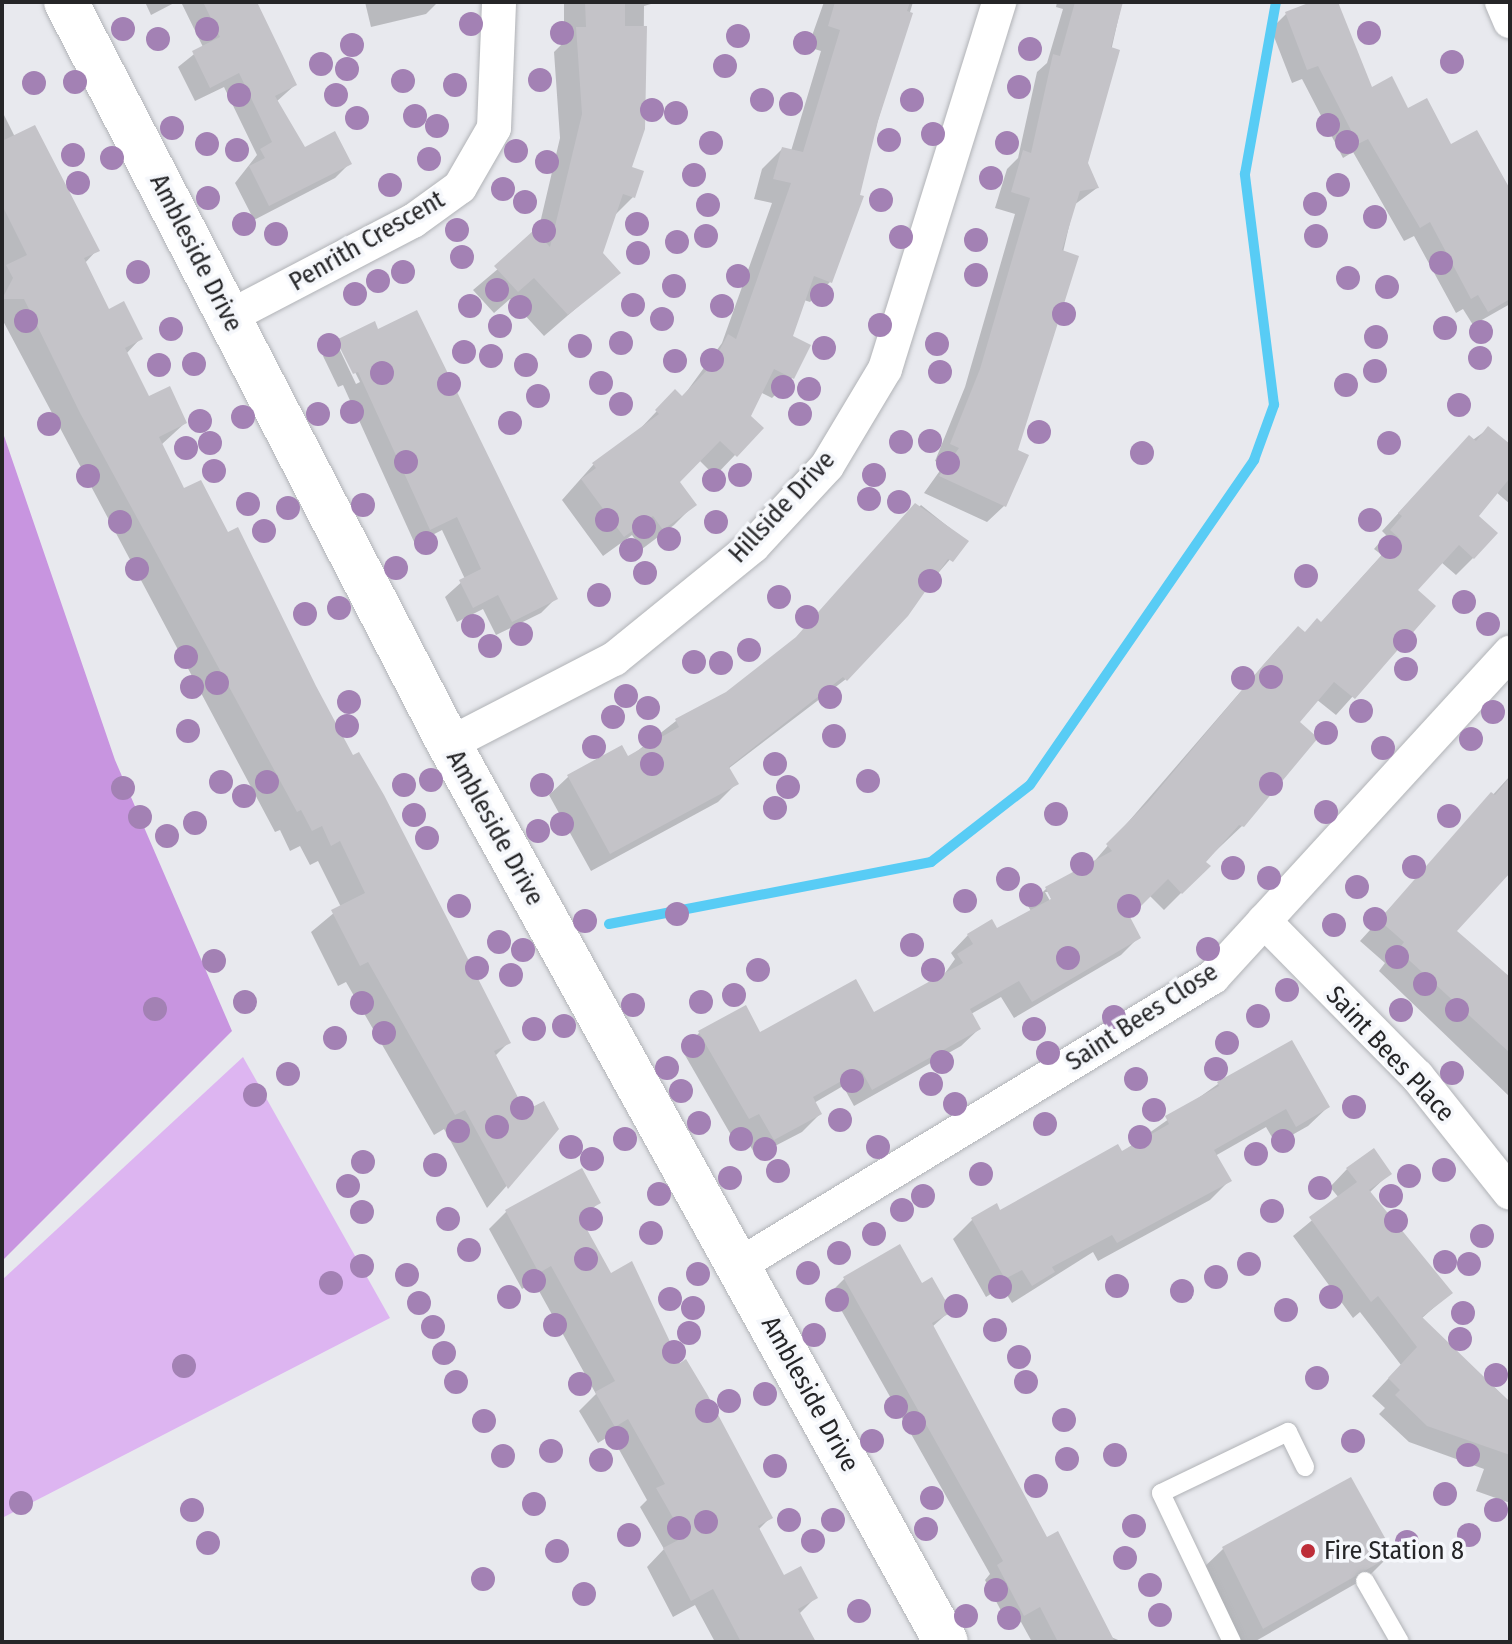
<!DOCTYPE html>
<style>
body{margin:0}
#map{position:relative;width:1512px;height:1644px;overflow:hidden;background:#e8e9ee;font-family:"Fira Sans Condensed",sans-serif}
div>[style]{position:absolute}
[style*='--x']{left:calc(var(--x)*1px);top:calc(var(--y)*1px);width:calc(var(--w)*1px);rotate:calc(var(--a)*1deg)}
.green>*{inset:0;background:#ddb5f1}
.forest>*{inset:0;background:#c895e0}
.shadow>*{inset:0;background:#0003}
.stream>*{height:10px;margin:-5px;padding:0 5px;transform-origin:5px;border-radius:5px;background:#58ccf5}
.building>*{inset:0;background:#c4c3c8}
.roads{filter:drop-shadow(0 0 2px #b1b3b7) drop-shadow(0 0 2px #b1b3b7)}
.service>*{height:18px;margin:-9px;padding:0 9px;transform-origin:9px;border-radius:9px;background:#fff}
.minor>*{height:34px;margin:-17px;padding:0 17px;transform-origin:17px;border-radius:17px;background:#fff}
.tertiary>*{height:44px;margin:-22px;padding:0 22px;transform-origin:22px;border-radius:22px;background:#fff}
.trees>*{width:24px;height:24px;margin:-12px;border-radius:50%;background:#a381b4}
.dots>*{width:22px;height:22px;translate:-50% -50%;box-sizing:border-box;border:4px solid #f5f7fb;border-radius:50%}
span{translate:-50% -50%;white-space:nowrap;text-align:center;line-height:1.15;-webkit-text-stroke:7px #f5f7fb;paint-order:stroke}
.street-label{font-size:26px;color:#252527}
.poi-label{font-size:26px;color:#252527}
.left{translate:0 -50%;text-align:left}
.frame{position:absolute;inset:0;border:4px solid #252527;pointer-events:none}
</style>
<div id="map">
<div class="green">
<div style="clip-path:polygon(243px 1057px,390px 1318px,2px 1518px,2px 1280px)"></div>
</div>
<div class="forest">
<div style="clip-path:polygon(2px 430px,115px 760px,232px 1031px,2px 1261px)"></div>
</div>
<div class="shadow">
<div style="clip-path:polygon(145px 2px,176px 2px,151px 15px)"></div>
<div style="clip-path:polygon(181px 2px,255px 2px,295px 85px,276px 102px,304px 149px,350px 163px,335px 178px,254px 220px,235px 183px,257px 155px,224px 87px,195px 101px,178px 67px,203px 47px)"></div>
<div style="clip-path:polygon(365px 2px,438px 2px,426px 14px,371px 27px)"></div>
<div style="clip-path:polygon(564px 2px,658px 2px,644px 6px,643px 129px,629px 168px,633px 197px,613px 217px,601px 253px,618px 272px,544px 336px,510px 299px,494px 313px,473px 290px,537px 236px,560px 138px,554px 52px,564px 42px)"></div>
<div style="clip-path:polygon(824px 2px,913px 2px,830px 282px,810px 302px,804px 300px,791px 337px,792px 378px,772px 398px,760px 392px,735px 455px,715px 476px,699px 460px,678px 482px,695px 504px,674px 525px,642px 549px,632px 535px,603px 556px,562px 500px,593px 465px,637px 432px,675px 392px,682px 398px,722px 343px,772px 203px,754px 199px,762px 169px,782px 149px,791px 151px,821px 51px,808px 47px)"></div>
<div style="clip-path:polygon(1057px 2px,1122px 2px,1086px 163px,1097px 188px,1074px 205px,1004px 506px,987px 522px,924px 493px,944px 465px,935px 461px,965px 387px,1015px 214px,995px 208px,1007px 169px,1018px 158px,1037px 72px,1047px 63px,1063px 9px,1056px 7px)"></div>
<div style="clip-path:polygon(1316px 2px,1336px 2px,1371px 90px,1408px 111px,1510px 193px,1510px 304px,1473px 325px,1463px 309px,1456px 313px,1414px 236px,1404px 241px,1353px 152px,1343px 158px,1302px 79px,1292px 83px,1271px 29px,1286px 14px)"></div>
<div style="clip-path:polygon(2px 111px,15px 137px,97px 250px,85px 263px,108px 311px,140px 339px,126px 354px,148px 398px,185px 423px,161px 445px,183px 491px,314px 687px,509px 1042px,495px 1056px,524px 1114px,557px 1129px,487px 1208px,444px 1129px,434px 1135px,346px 982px,338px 986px,311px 932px,341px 907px,318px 861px,310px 865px,300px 846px,290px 851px,280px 830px,275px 832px,2px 319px)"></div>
<div style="clip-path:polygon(evenodd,416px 313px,556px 598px,541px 613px,496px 635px,483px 609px,457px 622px,445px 597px,465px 579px,442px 530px,415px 544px,343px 385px,338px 387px,323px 356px,338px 341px,374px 324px,377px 332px,416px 313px,337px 344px,341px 344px,360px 382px,356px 384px,337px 344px)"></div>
<div style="clip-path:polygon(evenodd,1488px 429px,1510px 447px,1510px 504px,1496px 492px,1476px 516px,1473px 558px,1456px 575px,1441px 562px,1415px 591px,1433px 607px,1336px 715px,1316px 699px,1297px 722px,1242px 826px,1204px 862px,1208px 866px,1164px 910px,1149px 895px,1127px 917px,1139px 937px,1121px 955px,1014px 1018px,1001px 997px,971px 1014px,979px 1029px,961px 1046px,854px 1106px,843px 1086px,814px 1103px,820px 1114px,802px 1132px,756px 1156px,741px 1130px,731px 1135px,682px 1050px,700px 1032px,759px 1035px,873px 1014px,943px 976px,955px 959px,951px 953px,968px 935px,996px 931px,1031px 911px,1028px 906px,1046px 889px,1092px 864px,1280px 646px,1320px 624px,1382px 555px,1374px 549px,1386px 535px,1382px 531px,1452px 455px,1488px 429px,1045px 892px,1049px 892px,1054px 908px,1045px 892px)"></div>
<div style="clip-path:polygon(921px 505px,966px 541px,846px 679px,728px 769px,736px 784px,718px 802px,591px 871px,549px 795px,568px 777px,621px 748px,627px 759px,676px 721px,727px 693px,792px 642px)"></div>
<div style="clip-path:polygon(1510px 776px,1510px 869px,1454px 931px,1510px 979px,1510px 1097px,1379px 971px,1385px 963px,1360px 941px)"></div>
<div style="clip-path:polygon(1291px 1043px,1328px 1107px,1308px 1126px,1276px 1144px,1266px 1127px,1215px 1156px,1229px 1181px,1210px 1200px,1098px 1261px,1093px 1252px,1012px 1303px,1002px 1287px,986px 1297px,953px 1239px,972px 1220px,1000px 1212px,1121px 1153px,1218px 1084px)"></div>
<div style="clip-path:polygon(1347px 1169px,1389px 1174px,1369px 1193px,1450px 1293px,1421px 1319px,1510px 1402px,1510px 1503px,1476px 1491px,1484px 1469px,1409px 1442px,1379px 1414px,1385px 1408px,1372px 1396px,1401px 1365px,1360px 1312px,1353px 1318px,1293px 1236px,1339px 1198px,1330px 1187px)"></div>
<div style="clip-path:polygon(598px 1203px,580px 1221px,610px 1276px,679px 1366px,770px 1518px,758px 1530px,784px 1578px,816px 1597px,799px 1614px,813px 1642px,715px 1642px,695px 1605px,673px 1617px,647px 1567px,664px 1549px,640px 1507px,647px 1500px,611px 1435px,598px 1443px,579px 1411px,596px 1394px,534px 1282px,522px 1289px,489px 1229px,506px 1212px)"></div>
<div style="clip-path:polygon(845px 1278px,921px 1286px,950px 1311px,932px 1327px,1046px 1540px,1111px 1637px,1123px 1642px,1032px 1642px,1021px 1622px,1010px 1628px,985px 1580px,990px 1574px,831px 1292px)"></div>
<div style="clip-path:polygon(1223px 1549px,1391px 1554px,1369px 1576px,1254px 1642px,1236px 1642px,1200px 1571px)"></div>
</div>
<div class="stream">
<div style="--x:609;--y:924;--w:328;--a:-10.9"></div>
<div style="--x:931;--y:862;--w:125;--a:-37.9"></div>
<div style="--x:1030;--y:785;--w:395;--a:-55.4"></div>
<div style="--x:1254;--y:460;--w:59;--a:-70"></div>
<div style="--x:1274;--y:405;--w:233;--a:-97.2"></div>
<div style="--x:1245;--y:174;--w:175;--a:-79.8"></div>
</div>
<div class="building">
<div style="clip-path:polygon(203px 2px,257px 2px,297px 85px,275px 96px,305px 147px,335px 131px,352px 164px,269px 206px,249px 166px,265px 158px,260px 149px,272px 142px,239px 73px,210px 88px,192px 51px,220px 37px)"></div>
<div style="clip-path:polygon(585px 2px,625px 2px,625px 26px,647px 26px,645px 129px,632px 167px,644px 171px,635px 198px,623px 194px,603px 253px,621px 273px,568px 315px,534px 278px,518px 292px,494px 266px,534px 230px,550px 247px,582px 114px,576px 27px,586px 27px)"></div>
<div style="clip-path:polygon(835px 2px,910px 2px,907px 11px,913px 13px,878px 121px,860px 195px,864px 196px,832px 283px,814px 276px,793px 336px,811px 345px,794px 379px,774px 369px,751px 416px,764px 428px,737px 457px,720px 441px,680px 482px,697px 505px,663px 530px,653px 516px,624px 537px,581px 479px,596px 468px,592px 463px,659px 414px,655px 410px,675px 389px,682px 396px,711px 366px,728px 334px,736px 339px,791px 183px,773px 179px,782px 147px,803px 152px,840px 30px,828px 26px)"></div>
<div style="clip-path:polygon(1075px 2px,1123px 2px,1111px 47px,1120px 50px,1088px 163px,1099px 188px,1080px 191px,1062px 250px,1079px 256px,1018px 450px,1029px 455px,1006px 507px,939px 476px,959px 448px,950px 444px,980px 369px,1030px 198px,1011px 192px,1023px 150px,1031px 153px,1053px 54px,1060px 56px)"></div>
<div style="clip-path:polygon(1311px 2px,1338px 2px,1372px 87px,1392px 76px,1408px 108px,1427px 98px,1451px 144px,1477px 130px,1510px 189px,1510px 299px,1488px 312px,1478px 295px,1471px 299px,1430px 222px,1420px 228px,1368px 139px,1358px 144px,1318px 66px,1307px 70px,1285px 12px)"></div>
<div style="clip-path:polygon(35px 125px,100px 251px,84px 258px,109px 309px,124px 301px,143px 339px,125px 348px,149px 396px,170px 386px,187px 423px,159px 437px,184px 488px,201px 480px,228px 532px,238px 527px,316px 686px,353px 755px,359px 752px,384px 795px,511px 1043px,494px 1051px,525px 1111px,544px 1101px,559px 1129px,508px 1189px,465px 1110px,455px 1115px,368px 962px,360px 966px,331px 910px,365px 893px,340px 841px,331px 846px,322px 826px,312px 831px,301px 810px,297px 812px,80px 413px,24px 299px,2px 299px,13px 278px,6px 265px,27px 255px,2px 205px,2px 141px)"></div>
<div style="clip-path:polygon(417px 310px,558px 599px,512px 622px,498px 595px,473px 608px,459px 580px,481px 569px,457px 517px,430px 530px,358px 372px,353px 374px,336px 340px,375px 321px,378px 329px)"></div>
<div style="clip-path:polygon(1488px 426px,1510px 444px,1510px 478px,1479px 516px,1498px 533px,1474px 559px,1459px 545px,1418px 590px,1436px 606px,1355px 699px,1334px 682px,1300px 722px,1318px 738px,1244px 827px,1239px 825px,1206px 862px,1211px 866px,1182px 894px,1168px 879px,1130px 917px,1141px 938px,1032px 1002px,1019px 981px,970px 1009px,981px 1029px,872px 1090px,861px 1070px,813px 1097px,822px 1114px,774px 1140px,759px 1114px,749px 1119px,698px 1031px,746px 1005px,760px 1032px,856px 979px,874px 1012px,963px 963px,957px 954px,973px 944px,967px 934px,992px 919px,997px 928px,1051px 899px,1045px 887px,1112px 851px,1106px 844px,1148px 802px,1263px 665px,1298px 626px,1305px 632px,1317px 618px,1321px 622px,1398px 537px,1390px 530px,1402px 516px,1398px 513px,1469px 435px,1476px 441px)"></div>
<div style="clip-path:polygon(915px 503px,969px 541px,953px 562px,948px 559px,908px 616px,847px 681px,843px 677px,729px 767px,739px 784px,610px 854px,567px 775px,622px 745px,628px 756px,679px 727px,675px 719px,726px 692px,796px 637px)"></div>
<div style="clip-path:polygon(1510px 777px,1510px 873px,1457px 931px,1510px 977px,1510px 1053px,1398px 950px,1404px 942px,1379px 920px,1491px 792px,1495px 795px)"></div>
<div style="clip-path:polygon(1292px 1040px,1330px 1107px,1296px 1127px,1286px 1109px,1214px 1150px,1232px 1181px,1117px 1243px,1112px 1235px,1052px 1267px,1055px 1272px,1032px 1286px,1022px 1270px,1005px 1279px,971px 1218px,997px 1203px,1000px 1210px,1118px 1144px,1122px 1151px,1169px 1124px,1165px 1116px,1219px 1086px,1217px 1082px)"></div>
<div style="clip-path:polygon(1374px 1148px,1392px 1174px,1369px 1190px,1453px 1293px,1422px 1317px,1510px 1402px,1510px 1455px,1427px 1426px,1395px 1395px,1400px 1390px,1388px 1378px,1417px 1347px,1378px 1296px,1371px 1302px,1309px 1217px,1357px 1182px,1346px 1168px)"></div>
<div style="clip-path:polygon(582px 1168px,601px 1203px,579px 1215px,611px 1273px,632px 1261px,680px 1363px,686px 1359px,707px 1394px,773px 1518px,758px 1526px,784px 1575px,801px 1566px,818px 1598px,798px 1609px,816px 1642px,741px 1642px,713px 1589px,691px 1601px,663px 1548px,684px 1537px,656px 1488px,665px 1484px,628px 1419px,615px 1427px,595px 1392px,615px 1381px,551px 1266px,539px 1273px,505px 1210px)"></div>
<div style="clip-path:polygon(900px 1244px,922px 1283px,932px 1277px,952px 1312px,932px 1323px,1047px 1537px,1058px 1531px,1115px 1642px,1058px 1642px,1040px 1607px,1024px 1616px,997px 1565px,1003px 1561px,843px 1277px)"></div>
<div style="clip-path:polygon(1351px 1477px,1394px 1554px,1263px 1629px,1222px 1547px)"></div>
</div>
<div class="roads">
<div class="service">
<div style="--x:1365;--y:1581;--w:70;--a:60.2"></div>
<div style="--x:1232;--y:1642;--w:165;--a:-115.5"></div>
<div style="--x:1161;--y:1493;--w:141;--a:-25.7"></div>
<div style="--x:1288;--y:1432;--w:39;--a:64"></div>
</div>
<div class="minor">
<div style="--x:1502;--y:2;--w:21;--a:67"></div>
<div style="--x:229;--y:317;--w:208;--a:-27.6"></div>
<div style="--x:413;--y:221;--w:58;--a:-35.9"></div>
<div style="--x:460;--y:187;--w:68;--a:-60"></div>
<div style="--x:494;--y:128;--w:126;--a:-87.7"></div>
<div style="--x:449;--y:744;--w:186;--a:-27.3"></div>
<div style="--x:614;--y:659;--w:179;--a:-39.1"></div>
<div style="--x:753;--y:546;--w:109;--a:-47.2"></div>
<div style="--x:827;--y:466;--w:113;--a:-59.1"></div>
<div style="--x:885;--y:369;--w:384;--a:-72.7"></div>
<div style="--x:1264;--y:921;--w:218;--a:45.4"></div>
<div style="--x:1417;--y:1076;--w:149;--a:51.5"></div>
<div style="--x:739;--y:1265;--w:555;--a:-31.28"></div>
<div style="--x:1213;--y:977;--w:440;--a:-47.5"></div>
</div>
<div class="tertiary">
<div style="--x:66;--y:2;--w:835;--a:62.7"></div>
<div style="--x:449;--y:744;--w:1026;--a:61.04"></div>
</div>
</div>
<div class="trees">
<div style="left:471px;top:24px"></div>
<div style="left:123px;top:29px"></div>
<div style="left:207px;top:29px"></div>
<div style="left:562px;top:33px"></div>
<div style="left:1369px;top:33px"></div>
<div style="left:738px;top:36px"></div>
<div style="left:158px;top:39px"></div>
<div style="left:805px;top:43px"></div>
<div style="left:352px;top:45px"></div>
<div style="left:1030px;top:49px"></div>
<div style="left:1452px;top:62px"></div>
<div style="left:321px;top:64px"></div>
<div style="left:725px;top:66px"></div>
<div style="left:347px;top:69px"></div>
<div style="left:540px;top:80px"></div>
<div style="left:403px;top:81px"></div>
<div style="left:75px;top:82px"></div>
<div style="left:34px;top:83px"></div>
<div style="left:455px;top:85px"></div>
<div style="left:1019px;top:87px"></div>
<div style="left:239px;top:95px"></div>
<div style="left:336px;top:95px"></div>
<div style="left:762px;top:100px"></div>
<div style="left:912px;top:100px"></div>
<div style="left:791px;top:104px"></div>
<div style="left:652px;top:110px"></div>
<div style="left:676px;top:113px"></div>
<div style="left:415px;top:116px"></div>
<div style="left:357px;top:118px"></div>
<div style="left:1328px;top:125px"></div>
<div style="left:437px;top:126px"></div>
<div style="left:172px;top:128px"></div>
<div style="left:933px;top:134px"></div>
<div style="left:889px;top:140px"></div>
<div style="left:1347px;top:142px"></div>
<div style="left:711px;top:143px"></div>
<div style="left:1007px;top:143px"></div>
<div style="left:207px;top:144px"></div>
<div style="left:237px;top:150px"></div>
<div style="left:516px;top:151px"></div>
<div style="left:73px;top:155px"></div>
<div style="left:112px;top:158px"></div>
<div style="left:429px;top:159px"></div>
<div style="left:547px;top:162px"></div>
<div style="left:694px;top:175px"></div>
<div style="left:991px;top:178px"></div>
<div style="left:78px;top:183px"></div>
<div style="left:390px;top:185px"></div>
<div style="left:1338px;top:185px"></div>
<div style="left:503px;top:189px"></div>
<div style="left:208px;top:198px"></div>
<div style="left:881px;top:200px"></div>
<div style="left:525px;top:202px"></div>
<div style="left:1315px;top:204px"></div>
<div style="left:708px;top:205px"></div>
<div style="left:1375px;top:217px"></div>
<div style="left:244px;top:224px"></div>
<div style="left:637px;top:224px"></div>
<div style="left:457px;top:230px"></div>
<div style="left:544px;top:231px"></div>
<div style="left:276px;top:234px"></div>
<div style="left:706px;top:236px"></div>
<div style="left:1316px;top:236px"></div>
<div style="left:901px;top:237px"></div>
<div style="left:976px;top:240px"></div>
<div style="left:677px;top:242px"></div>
<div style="left:638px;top:253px"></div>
<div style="left:462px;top:257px"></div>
<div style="left:1441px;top:263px"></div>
<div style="left:138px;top:272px"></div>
<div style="left:403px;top:272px"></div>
<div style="left:976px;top:275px"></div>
<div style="left:738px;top:276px"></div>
<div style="left:1348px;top:278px"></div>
<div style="left:378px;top:281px"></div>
<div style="left:674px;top:286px"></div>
<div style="left:1387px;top:287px"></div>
<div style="left:497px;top:290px"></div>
<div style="left:355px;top:294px"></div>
<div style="left:822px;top:295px"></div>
<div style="left:633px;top:305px"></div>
<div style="left:470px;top:306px"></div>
<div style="left:722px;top:306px"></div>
<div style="left:520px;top:307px"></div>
<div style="left:1064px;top:314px"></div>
<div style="left:662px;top:319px"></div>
<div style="left:26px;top:321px"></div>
<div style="left:880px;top:325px"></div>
<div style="left:500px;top:326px"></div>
<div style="left:1445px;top:328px"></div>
<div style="left:171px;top:329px"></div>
<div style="left:1481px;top:332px"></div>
<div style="left:1376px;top:337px"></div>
<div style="left:621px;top:343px"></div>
<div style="left:937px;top:344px"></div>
<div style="left:329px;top:345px"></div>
<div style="left:580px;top:346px"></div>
<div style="left:824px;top:348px"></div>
<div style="left:464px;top:352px"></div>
<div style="left:491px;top:356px"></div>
<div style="left:1480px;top:358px"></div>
<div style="left:712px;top:360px"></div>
<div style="left:675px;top:361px"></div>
<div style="left:194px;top:364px"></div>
<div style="left:159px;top:365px"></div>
<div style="left:526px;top:365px"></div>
<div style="left:1375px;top:371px"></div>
<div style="left:940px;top:372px"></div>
<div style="left:382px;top:373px"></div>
<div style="left:601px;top:383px"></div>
<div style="left:449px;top:384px"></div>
<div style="left:1346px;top:385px"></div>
<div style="left:783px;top:387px"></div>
<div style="left:809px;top:389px"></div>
<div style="left:538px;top:396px"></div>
<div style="left:621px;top:404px"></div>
<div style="left:1459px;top:405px"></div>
<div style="left:352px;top:412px"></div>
<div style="left:318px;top:414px"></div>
<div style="left:800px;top:414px"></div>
<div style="left:243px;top:417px"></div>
<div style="left:200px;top:421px"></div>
<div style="left:510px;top:423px"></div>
<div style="left:49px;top:424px"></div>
<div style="left:1039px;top:432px"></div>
<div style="left:930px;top:441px"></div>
<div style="left:901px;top:442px"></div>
<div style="left:210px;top:443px"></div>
<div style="left:1389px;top:443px"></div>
<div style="left:186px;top:448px"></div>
<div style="left:1142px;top:453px"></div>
<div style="left:406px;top:462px"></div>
<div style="left:948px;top:463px"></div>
<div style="left:214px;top:471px"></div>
<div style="left:740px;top:475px"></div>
<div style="left:874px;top:475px"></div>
<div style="left:88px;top:476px"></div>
<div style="left:714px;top:480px"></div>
<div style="left:869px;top:499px"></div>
<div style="left:899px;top:502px"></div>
<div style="left:248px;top:504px"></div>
<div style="left:363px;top:505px"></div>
<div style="left:288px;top:508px"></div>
<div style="left:607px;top:520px"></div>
<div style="left:1370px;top:520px"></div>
<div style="left:120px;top:522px"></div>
<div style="left:716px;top:522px"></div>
<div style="left:644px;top:527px"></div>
<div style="left:264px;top:531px"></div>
<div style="left:669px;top:539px"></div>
<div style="left:426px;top:543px"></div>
<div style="left:1390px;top:547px"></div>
<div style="left:631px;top:550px"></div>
<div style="left:396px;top:568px"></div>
<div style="left:137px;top:569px"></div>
<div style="left:645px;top:573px"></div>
<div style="left:1306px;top:576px"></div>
<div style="left:930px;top:581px"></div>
<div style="left:599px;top:595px"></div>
<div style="left:779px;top:597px"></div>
<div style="left:1464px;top:602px"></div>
<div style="left:339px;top:608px"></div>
<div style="left:305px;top:614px"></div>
<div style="left:807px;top:617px"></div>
<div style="left:1488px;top:624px"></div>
<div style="left:473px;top:626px"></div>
<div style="left:521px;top:634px"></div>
<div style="left:1405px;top:641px"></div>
<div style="left:490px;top:646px"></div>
<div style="left:749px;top:650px"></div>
<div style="left:186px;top:657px"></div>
<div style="left:694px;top:662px"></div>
<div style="left:721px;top:663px"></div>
<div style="left:1406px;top:669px"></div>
<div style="left:1271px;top:677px"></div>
<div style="left:1243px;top:678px"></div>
<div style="left:217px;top:683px"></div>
<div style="left:192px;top:687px"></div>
<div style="left:626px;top:696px"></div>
<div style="left:830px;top:697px"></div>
<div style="left:349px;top:702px"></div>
<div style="left:648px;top:708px"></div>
<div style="left:1361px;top:711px"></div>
<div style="left:1493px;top:712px"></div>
<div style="left:613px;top:717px"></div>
<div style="left:347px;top:726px"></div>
<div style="left:188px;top:731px"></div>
<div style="left:1326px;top:733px"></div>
<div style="left:834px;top:736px"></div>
<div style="left:650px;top:737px"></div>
<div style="left:1471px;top:739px"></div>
<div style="left:594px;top:747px"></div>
<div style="left:1383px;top:748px"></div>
<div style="left:652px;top:764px"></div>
<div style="left:775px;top:764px"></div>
<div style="left:431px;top:780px"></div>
<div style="left:868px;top:781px"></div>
<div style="left:221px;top:782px"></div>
<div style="left:267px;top:782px"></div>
<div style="left:1271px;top:784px"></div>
<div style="left:404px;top:785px"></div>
<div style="left:542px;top:785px"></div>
<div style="left:788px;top:787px"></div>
<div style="left:123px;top:788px"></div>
<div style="left:244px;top:796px"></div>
<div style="left:775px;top:808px"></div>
<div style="left:1326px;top:812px"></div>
<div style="left:1056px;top:814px"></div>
<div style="left:414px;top:815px"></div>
<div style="left:1449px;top:816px"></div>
<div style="left:140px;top:817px"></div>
<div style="left:195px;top:823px"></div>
<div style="left:562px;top:824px"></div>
<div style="left:538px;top:831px"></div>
<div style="left:167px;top:836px"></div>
<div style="left:427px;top:838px"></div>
<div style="left:1082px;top:864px"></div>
<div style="left:1414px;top:867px"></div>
<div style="left:1233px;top:868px"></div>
<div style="left:1269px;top:878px"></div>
<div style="left:1008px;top:879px"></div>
<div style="left:1357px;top:887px"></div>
<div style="left:1031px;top:895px"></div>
<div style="left:965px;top:901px"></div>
<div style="left:459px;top:906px"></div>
<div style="left:1129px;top:906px"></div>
<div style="left:677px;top:914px"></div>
<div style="left:1375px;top:919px"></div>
<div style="left:585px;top:921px"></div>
<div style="left:1334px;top:925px"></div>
<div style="left:499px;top:942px"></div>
<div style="left:912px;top:945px"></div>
<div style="left:1208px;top:949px"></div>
<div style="left:523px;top:950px"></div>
<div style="left:1397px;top:957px"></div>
<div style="left:1068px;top:958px"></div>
<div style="left:214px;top:961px"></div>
<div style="left:477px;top:968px"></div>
<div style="left:758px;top:970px"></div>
<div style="left:933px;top:970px"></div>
<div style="left:511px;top:975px"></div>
<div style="left:1425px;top:984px"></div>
<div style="left:1287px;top:990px"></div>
<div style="left:734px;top:995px"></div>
<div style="left:245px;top:1002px"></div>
<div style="left:701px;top:1002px"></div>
<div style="left:362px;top:1003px"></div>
<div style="left:633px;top:1005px"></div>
<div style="left:155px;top:1009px"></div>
<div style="left:1401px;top:1010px"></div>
<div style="left:1457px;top:1010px"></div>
<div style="left:1258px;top:1016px"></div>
<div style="left:1114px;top:1017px"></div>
<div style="left:564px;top:1026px"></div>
<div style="left:534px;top:1029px"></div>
<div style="left:1034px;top:1029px"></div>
<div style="left:384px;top:1033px"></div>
<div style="left:335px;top:1038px"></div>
<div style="left:1227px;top:1043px"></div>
<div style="left:693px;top:1046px"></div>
<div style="left:1048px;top:1053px"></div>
<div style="left:942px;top:1062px"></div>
<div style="left:667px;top:1068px"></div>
<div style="left:1216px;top:1069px"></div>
<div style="left:1452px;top:1073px"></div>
<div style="left:288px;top:1074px"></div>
<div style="left:1136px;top:1079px"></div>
<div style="left:852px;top:1081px"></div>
<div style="left:931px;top:1084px"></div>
<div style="left:681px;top:1091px"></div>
<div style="left:255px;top:1095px"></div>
<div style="left:955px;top:1104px"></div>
<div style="left:1354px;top:1107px"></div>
<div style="left:522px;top:1108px"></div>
<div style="left:1154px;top:1110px"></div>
<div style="left:840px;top:1120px"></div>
<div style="left:699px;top:1123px"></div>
<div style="left:1045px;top:1124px"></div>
<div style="left:497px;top:1127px"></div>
<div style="left:458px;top:1131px"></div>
<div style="left:1140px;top:1137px"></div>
<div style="left:625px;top:1139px"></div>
<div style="left:741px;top:1139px"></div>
<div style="left:1283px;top:1141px"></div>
<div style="left:571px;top:1147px"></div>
<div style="left:878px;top:1147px"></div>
<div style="left:765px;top:1149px"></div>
<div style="left:1256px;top:1154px"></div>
<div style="left:592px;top:1159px"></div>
<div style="left:363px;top:1162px"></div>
<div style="left:435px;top:1165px"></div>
<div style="left:1444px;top:1170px"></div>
<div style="left:778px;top:1171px"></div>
<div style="left:981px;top:1174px"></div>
<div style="left:1409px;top:1176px"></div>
<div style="left:730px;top:1178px"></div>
<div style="left:348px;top:1186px"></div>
<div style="left:1320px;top:1188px"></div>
<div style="left:659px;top:1194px"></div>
<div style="left:923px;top:1196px"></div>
<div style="left:1391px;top:1196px"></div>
<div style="left:902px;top:1210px"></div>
<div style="left:1272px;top:1211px"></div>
<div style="left:362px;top:1212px"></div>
<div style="left:448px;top:1219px"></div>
<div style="left:591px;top:1219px"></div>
<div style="left:1396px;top:1221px"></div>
<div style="left:651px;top:1233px"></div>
<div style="left:874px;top:1234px"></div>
<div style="left:1482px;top:1236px"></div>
<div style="left:469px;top:1250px"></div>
<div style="left:839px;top:1253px"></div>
<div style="left:586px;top:1259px"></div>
<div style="left:1445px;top:1262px"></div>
<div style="left:1249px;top:1264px"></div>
<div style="left:1469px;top:1264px"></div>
<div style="left:362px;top:1266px"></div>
<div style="left:808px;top:1273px"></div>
<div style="left:698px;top:1274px"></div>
<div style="left:407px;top:1275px"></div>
<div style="left:1216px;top:1277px"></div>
<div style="left:534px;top:1281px"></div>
<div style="left:331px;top:1283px"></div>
<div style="left:1117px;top:1286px"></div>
<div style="left:1000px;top:1287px"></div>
<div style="left:1182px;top:1291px"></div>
<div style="left:509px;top:1297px"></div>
<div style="left:1331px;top:1297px"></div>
<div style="left:670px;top:1299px"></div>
<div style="left:837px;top:1300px"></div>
<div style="left:419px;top:1303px"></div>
<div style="left:956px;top:1306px"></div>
<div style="left:693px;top:1308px"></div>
<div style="left:1286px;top:1310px"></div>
<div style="left:1463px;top:1313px"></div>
<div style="left:555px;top:1325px"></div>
<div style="left:433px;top:1327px"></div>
<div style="left:995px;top:1330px"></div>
<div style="left:689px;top:1333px"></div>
<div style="left:814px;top:1335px"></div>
<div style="left:1460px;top:1339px"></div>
<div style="left:674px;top:1352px"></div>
<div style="left:444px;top:1353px"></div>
<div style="left:1019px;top:1357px"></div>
<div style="left:184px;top:1366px"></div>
<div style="left:1496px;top:1375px"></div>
<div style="left:1317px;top:1378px"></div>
<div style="left:456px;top:1382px"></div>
<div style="left:1026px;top:1382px"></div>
<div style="left:580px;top:1384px"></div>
<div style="left:765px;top:1394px"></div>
<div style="left:729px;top:1401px"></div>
<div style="left:896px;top:1407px"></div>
<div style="left:707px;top:1411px"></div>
<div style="left:1064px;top:1420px"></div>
<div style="left:484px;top:1421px"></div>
<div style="left:914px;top:1423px"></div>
<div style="left:617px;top:1438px"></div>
<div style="left:872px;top:1441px"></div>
<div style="left:1353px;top:1441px"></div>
<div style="left:551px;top:1451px"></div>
<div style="left:1115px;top:1455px"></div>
<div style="left:1468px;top:1455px"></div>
<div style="left:503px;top:1456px"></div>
<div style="left:1067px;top:1459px"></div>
<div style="left:601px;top:1460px"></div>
<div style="left:775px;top:1466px"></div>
<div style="left:1036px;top:1486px"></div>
<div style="left:1445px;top:1494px"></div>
<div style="left:932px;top:1498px"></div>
<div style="left:21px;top:1503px"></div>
<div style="left:534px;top:1504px"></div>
<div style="left:192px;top:1510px"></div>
<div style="left:1496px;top:1510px"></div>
<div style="left:789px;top:1520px"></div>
<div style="left:833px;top:1520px"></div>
<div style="left:706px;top:1522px"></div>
<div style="left:1134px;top:1526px"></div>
<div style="left:679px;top:1528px"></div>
<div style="left:926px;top:1529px"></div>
<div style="left:629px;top:1535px"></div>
<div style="left:1469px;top:1535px"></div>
<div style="left:813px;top:1541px"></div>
<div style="left:1407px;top:1542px"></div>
<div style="left:208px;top:1543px"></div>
<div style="left:557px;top:1551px"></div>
<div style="left:1125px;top:1558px"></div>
<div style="left:483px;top:1579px"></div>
<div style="left:1150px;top:1585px"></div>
<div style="left:996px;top:1590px"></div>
<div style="left:584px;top:1594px"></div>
<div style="left:859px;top:1611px"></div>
<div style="left:1160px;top:1615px"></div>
<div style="left:966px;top:1616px"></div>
<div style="left:1009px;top:1618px"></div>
</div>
<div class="dots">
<div style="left:1308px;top:1551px;background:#bd2d39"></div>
</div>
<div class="street-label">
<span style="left:367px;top:241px;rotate:-30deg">Penrith Crescent</span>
<span style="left:196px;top:253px;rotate:63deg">Ambleside Drive</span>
<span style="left:782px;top:507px;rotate:-47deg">Hillside Drive</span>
<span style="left:495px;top:828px;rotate:61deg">Ambleside Drive</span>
<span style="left:1142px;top:1017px;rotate:-33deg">Saint Bees Close</span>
<span style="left:1390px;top:1054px;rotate:47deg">Saint Bees Place</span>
<span style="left:810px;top:1394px;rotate:61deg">Ambleside Drive</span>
</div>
<div class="poi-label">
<span class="left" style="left:1324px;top:1551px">Fire Station 8</span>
</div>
<div class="frame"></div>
</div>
